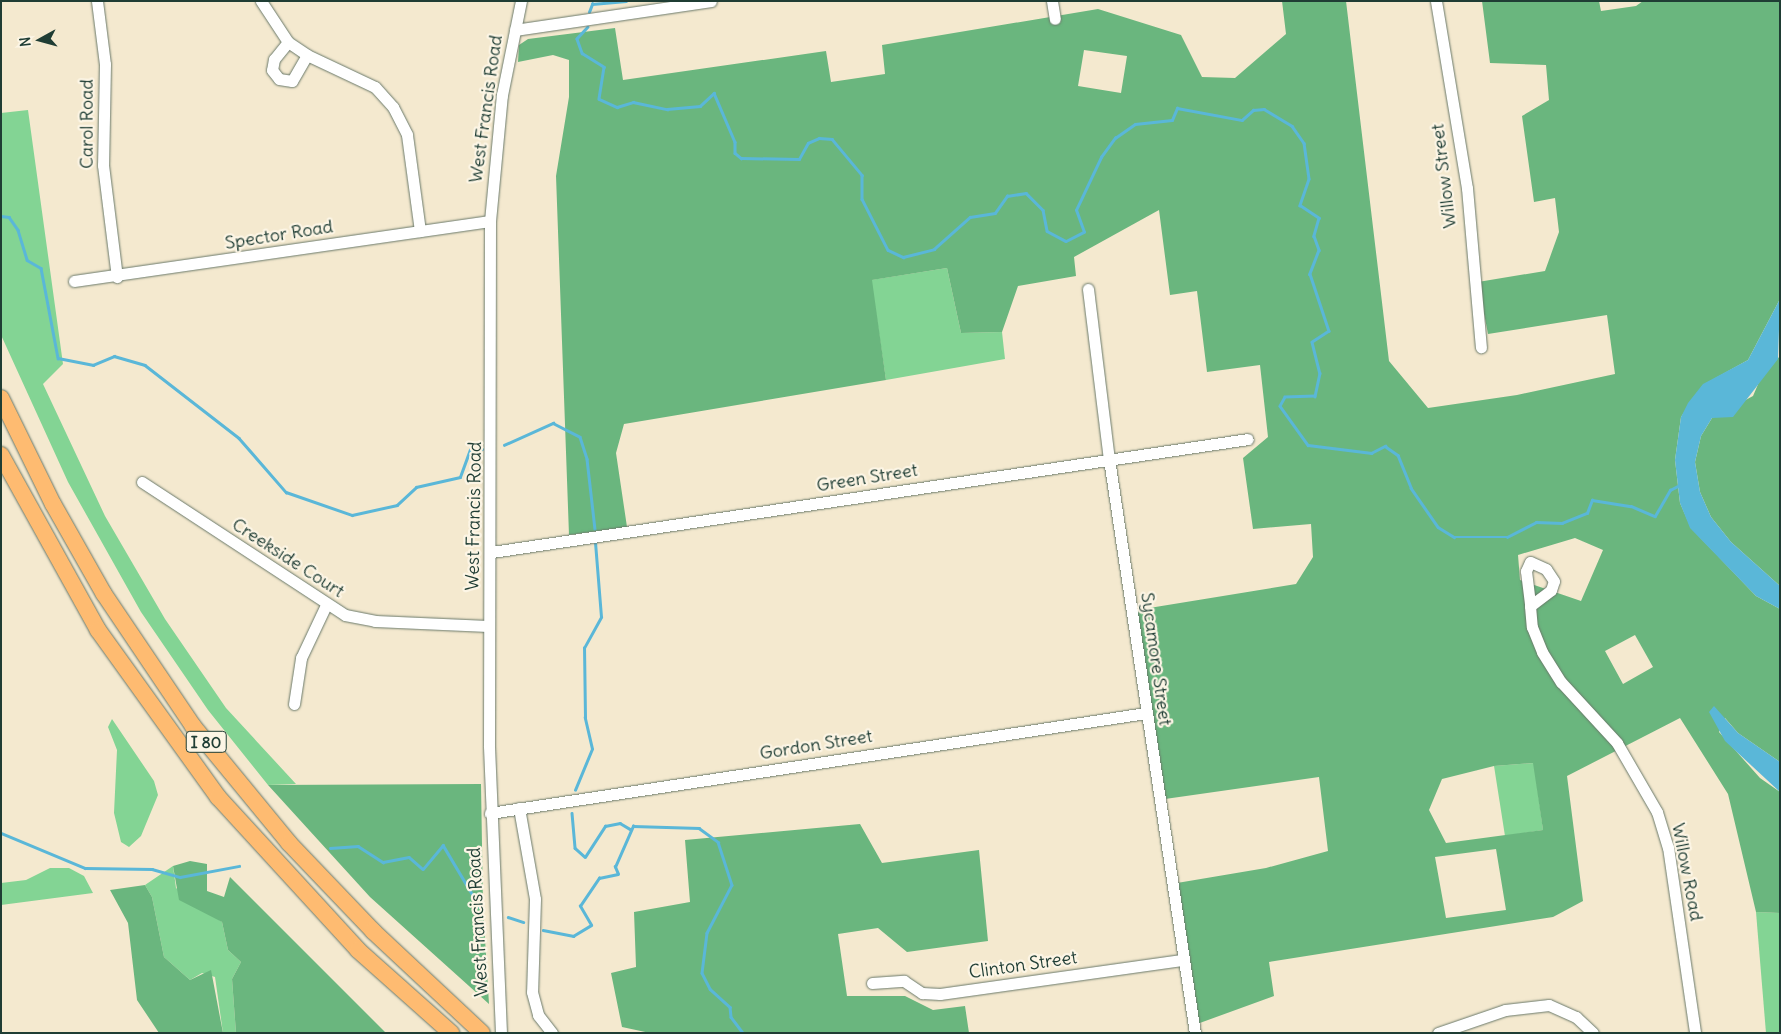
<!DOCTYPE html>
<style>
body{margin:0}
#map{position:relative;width:1781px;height:1034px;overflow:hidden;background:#f4e9cf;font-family:Delius,sans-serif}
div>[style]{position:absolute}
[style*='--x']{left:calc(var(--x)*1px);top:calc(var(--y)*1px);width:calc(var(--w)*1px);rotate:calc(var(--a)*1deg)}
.green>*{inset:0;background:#83d494}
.forest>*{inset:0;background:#6ab67e}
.water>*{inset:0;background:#5ab7d8}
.stream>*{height:2.5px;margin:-1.25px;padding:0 1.25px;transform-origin:1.25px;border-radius:1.25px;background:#5ab7d8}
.roads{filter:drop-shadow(0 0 1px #6a796a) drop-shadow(0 0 1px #6a796a)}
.minor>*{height:11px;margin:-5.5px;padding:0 5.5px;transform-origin:5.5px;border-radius:5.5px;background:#fff}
.highway>*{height:16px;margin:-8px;padding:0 8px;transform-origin:8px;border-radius:8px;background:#febb71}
span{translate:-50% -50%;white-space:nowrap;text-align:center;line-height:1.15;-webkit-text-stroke:4.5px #fcf5e5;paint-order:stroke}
.shield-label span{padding:1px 4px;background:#fcf5e5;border:1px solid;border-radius:4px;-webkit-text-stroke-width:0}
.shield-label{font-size:16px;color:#1f3d34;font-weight:700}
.street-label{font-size:18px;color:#1f3d34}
.frame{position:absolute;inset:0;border:2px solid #1f3d34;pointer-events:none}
.north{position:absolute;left:15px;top:15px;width:50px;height:50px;-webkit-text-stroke:4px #fcf5e5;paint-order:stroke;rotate:263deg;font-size:14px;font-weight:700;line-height:20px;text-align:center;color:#1f3d34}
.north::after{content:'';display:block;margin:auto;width:18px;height:22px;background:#1f3d34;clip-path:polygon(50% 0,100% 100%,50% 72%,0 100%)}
</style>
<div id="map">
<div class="green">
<div style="clip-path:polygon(28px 110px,63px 364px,43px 384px,105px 516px,165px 619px,226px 708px,296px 784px,268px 785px,208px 710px,141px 612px,68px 482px,1px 335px,1px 113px)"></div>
<div style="clip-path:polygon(947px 268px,961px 333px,1002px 332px,1005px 359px,886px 380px,871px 280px)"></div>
<div style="clip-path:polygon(112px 719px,154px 781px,158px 795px,141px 836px,129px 847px,121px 842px,114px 813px,117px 750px,108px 727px)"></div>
<div style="clip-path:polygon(1534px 763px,1543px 830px,1505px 836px,1494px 766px)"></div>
<div style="clip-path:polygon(173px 866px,176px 888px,222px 922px,228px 950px,241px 962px,232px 979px,236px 1033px,223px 1033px,215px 977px,202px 973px,190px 980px,164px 957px,152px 897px,145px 885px)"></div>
<div style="clip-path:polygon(50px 868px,69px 868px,84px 876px,93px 893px,1px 905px,1px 883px,26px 880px)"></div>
<div style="clip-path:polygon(1756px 912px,1780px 913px,1780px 1032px,1766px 1033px)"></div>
</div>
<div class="forest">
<div style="clip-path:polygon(evenodd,1282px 1px,1346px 1px,1389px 361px,1428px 408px,1517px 395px,1615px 374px,1607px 315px,1488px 334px,1478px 282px,1545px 271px,1559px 232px,1555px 198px,1534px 202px,1522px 116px,1549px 100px,1546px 65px,1490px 63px,1482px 1px,1599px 1px,1601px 11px,1636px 6px,1643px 1px,1780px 1px,1780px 299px,1748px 360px,1703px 385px,1681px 417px,1675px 460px,1680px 503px,1691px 528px,1756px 596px,1780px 609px,1780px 762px,1738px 733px,1725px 718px,1719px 732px,1760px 778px,1780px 792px,1780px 913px,1756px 912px,1728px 794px,1680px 718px,1567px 776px,1583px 901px,1553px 917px,1269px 962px,1274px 996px,1197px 1024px,1177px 883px,1266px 868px,1328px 851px,1319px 777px,1165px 799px,1137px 610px,1296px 584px,1313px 557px,1311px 524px,1253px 529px,1243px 458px,1268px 437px,1260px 365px,1207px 372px,1197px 291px,1170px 295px,1159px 210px,1074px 257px,1076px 276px,1018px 286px,1002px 332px,961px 333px,947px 268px,872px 280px,886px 380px,624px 424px,616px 453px,627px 527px,569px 535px,556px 176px,569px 97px,569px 60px,553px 55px,518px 62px,519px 45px,528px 39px,615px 28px,623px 80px,826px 51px,831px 82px,885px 74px,882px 45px,1098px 9px,1181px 35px,1202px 77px,1235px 78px,1286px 34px,1282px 1px,1084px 50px,1127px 56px,1121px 93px,1078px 86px,1084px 50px,1282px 1px,1575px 538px,1603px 550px,1581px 601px,1520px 580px,1518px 555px,1575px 538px,1282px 1px,1635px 635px,1653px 667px,1623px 684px,1605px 651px,1635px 635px,1282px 1px,1533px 763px,1543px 830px,1446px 843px,1429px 810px,1442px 779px,1494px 766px,1533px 763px,1282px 1px,1496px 849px,1506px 910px,1446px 918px,1435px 857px,1496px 849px)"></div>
<div style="clip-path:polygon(1780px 356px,1780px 586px,1731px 542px,1711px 517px,1700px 492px,1695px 462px,1701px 436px,1712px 418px,1753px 396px,1762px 375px)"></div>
<div style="clip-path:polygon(481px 784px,483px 906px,489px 1004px,370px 897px,268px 785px)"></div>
<div style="clip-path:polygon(860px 824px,882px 863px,979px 850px,988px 941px,907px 952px,878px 928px,838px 934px,847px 996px,905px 996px,933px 1010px,965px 1006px,969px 1033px,650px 1033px,622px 1027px,611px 973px,636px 967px,634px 912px,690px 902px,685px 840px)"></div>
<div style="clip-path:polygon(190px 861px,207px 864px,207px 891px,224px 897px,230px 877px,386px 1033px,236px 1033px,232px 979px,241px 962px,228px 950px,222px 922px,179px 900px,173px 866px)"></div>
<div style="clip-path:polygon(145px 885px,152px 897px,164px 957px,190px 980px,211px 970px,223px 1033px,159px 1033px,137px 1000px,128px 923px,110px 890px)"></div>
</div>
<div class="water">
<div style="clip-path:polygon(1780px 299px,1778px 359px,1733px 417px,1712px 418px,1701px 436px,1695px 462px,1700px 492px,1711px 517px,1731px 542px,1780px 586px,1780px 609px,1756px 596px,1690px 528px,1680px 503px,1675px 460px,1681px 417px,1688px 403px,1703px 384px,1748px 360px)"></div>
<div style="clip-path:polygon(1714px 706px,1738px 733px,1780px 762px,1780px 792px,1725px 741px,1709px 712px)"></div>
</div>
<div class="stream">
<div style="--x:589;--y:12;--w:9;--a:-69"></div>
<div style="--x:592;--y:4;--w:34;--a:-5"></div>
<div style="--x:588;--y:27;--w:16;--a:133"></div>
<div style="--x:577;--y:39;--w:15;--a:70"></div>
<div style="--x:582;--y:53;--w:26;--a:32"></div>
<div style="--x:604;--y:67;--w:32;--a:99"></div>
<div style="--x:599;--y:99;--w:20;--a:24"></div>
<div style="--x:617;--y:107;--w:17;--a:-17"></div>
<div style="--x:633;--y:102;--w:35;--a:12"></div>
<div style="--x:667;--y:109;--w:33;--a:-5"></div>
<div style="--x:700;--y:106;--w:19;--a:-43"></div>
<div style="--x:714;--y:93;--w:53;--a:66.8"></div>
<div style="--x:735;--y:142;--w:11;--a:90"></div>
<div style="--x:735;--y:153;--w:8;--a:40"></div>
<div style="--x:741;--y:158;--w:58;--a:1"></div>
<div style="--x:799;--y:159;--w:18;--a:-61"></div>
<div style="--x:808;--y:143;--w:12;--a:-24"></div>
<div style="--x:819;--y:138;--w:13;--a:4"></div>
<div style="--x:832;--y:139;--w:47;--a:50.2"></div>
<div style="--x:862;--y:175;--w:24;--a:90"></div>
<div style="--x:862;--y:199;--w:57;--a:63"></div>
<div style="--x:888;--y:250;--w:17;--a:25"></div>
<div style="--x:903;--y:257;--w:32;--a:-14"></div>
<div style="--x:934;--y:249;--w:48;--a:-41.6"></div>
<div style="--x:970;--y:217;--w:25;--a:-9"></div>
<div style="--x:995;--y:213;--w:21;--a:-55"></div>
<div style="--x:1007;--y:196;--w:19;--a:-9"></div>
<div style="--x:1026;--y:193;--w:24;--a:45"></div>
<div style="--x:1043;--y:210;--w:21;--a:79"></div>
<div style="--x:1047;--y:231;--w:21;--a:28"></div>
<div style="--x:1066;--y:241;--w:20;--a:-27"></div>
<div style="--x:1084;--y:232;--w:23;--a:-110"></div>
<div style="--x:1076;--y:210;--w:59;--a:-64.7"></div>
<div style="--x:1101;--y:157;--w:24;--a:-54"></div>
<div style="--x:1115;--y:138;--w:24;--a:-35"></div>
<div style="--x:1135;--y:124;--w:37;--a:-6"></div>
<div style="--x:1172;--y:120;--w:13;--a:-67"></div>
<div style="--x:1177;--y:108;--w:66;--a:10.5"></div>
<div style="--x:1242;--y:120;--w:15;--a:-42"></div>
<div style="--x:1253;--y:110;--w:11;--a:-5"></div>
<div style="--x:1264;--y:109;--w:33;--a:31"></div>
<div style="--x:1292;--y:126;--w:21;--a:55"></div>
<div style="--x:1304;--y:143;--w:36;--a:82"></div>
<div style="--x:1309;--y:179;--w:28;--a:109"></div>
<div style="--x:1300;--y:205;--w:23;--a:34"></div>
<div style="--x:1319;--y:218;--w:19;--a:106"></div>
<div style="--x:1314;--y:236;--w:15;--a:70"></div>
<div style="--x:1319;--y:250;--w:26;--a:111"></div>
<div style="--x:1310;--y:274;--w:60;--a:71.6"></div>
<div style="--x:1329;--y:331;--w:20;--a:147"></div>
<div style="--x:1312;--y:342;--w:32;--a:76"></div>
<div style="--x:1320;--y:373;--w:24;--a:102"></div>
<div style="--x:1315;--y:396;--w:30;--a:178"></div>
<div style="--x:1285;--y:397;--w:10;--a:119"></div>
<div style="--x:1280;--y:406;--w:48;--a:54.3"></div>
<div style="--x:1308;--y:445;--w:64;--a:7.2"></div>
<div style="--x:1371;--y:453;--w:16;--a:-27"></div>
<div style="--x:1385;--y:446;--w:16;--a:35"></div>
<div style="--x:1398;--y:455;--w:35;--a:68"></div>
<div style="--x:1411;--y:488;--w:47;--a:55.3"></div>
<div style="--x:1438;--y:527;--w:19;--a:32"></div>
<div style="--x:1454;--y:537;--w:53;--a:0"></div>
<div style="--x:1507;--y:537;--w:33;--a:-27"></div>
<div style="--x:1536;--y:522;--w:26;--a:2"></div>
<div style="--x:1562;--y:523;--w:27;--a:-22"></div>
<div style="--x:1587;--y:513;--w:14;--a:-69"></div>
<div style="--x:1592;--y:500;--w:39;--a:9"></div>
<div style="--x:1631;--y:506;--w:26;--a:23"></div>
<div style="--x:1655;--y:516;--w:30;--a:-60"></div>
<div style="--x:1670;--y:490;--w:9;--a:-27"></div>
<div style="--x:1;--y:216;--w:8;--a:7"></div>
<div style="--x:9;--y:217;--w:16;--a:55"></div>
<div style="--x:18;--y:230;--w:31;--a:73"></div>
<div style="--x:27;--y:260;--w:16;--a:30"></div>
<div style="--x:41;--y:268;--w:92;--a:79.3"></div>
<div style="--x:58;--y:358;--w:36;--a:11"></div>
<div style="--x:93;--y:365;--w:23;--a:-23"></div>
<div style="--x:114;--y:356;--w:32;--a:16"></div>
<div style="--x:145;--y:365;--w:119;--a:37.8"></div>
<div style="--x:239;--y:438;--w:72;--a:49"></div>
<div style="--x:286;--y:492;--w:70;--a:19.2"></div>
<div style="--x:352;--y:515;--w:46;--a:-12.5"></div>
<div style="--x:397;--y:505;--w:26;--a:-43"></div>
<div style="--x:416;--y:487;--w:45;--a:-12.8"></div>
<div style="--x:460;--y:477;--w:29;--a:-70"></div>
<div style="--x:470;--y:450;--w:12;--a:-5"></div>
<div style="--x:504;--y:445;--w:54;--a:-24.2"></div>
<div style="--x:553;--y:423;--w:30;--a:27"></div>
<div style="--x:580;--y:437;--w:23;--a:72"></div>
<div style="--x:587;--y:459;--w:70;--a:83.5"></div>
<div style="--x:575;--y:790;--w:44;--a:-67.5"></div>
<div style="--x:592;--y:749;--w:32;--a:-103"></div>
<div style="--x:585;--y:718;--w:70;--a:-90.8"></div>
<div style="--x:584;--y:648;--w:35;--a:-61"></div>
<div style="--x:601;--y:617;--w:74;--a:-94.6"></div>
<div style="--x:572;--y:813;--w:35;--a:85"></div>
<div style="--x:575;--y:848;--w:13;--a:42"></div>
<div style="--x:585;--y:857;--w:37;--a:-57"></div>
<div style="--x:605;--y:826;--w:15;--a:-11"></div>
<div style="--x:620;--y:823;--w:12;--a:31"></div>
<div style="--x:1;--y:833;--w:91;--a:22.6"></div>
<div style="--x:85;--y:868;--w:67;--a:0.9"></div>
<div style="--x:152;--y:869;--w:29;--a:16"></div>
<div style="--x:180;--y:877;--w:60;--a:-10.6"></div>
<div style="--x:330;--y:848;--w:28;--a:-4"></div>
<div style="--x:358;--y:846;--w:30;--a:33"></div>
<div style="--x:383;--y:862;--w:26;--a:-11"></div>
<div style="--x:409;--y:857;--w:18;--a:41"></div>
<div style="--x:423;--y:869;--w:31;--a:-50"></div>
<div style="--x:443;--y:845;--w:72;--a:59.2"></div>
<div style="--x:508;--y:917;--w:16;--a:18"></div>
<div style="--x:543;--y:930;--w:31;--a:11"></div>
<div style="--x:573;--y:936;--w:21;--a:-31"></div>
<div style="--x:591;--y:925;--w:22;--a:-120"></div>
<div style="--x:580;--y:906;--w:34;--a:-56"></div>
<div style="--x:599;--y:878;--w:19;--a:-12"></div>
<div style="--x:618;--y:874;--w:8;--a:-113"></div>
<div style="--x:615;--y:867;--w:45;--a:-66.3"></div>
<div style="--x:633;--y:826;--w:66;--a:1.7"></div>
<div style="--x:699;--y:828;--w:24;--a:36"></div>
<div style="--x:718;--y:842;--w:45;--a:72"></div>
<div style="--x:732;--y:885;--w:54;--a:117.5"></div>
<div style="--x:707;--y:933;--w:40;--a:97.1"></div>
<div style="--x:702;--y:973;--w:18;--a:63"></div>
<div style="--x:710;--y:989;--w:27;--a:42"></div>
<div style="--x:730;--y:1007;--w:10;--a:84"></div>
<div style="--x:731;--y:1017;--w:20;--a:53"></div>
</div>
<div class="roads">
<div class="minor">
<div style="--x:97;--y:1;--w:64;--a:82.8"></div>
<div style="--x:105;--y:64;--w:101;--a:91.1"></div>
<div style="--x:103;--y:165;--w:113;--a:82.9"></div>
<div style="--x:261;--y:1;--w:49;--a:56.6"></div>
<div style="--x:288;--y:42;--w:23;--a:34"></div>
<div style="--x:307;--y:55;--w:75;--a:25.2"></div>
<div style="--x:375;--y:87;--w:27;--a:48"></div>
<div style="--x:393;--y:107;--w:31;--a:63"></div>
<div style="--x:407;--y:135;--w:97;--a:82.3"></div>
<div style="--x:1052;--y:1;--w:18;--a:81"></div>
<div style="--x:1436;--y:1;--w:190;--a:80.6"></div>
<div style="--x:1467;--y:188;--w:160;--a:85"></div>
<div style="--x:515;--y:30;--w:198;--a:-8.4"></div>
<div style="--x:288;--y:42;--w:22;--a:129"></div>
<div style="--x:274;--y:59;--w:11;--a:100"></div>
<div style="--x:272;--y:70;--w:11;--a:52"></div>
<div style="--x:279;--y:79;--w:13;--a:9"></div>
<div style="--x:292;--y:81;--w:30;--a:-60"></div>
<div style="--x:74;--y:281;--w:420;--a:-8.2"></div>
<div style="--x:1088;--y:289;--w:171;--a:83"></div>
<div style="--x:1109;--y:459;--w:580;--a:81.48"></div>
<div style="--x:142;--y:482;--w:243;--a:33.2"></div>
<div style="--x:345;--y:615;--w:31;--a:11"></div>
<div style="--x:375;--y:621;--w:113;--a:2.5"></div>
<div style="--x:492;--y:552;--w:764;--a:-8.5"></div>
<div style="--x:1530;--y:606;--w:26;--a:-37"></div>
<div style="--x:1551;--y:590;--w:9;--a:-72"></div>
<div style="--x:1554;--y:581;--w:14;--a:-124"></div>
<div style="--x:1546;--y:569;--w:17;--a:-156"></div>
<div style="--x:1530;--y:562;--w:10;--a:114"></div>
<div style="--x:1526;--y:571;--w:35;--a:83"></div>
<div style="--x:1530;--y:606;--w:21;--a:85"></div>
<div style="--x:1532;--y:627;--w:27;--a:68"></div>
<div style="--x:1542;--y:652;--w:36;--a:58"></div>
<div style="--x:1561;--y:682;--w:83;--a:47.4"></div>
<div style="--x:1617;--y:743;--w:80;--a:59.9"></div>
<div style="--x:1657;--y:812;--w:37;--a:73"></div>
<div style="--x:1668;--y:847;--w:188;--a:81.7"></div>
<div style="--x:294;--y:704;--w:47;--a:-81.3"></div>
<div style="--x:301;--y:658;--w:59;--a:-64.7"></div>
<div style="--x:519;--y:808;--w:92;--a:80"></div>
<div style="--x:535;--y:899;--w:93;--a:91.8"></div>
<div style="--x:532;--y:992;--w:24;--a:75"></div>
<div style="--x:538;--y:1015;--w:23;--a:52"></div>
<div style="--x:490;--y:813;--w:664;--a:-8.67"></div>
<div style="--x:872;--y:983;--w:32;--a:-4"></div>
<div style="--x:904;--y:981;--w:22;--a:34"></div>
<div style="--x:922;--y:993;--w:18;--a:3"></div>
<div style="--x:940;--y:994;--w:244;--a:-8"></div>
<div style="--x:501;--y:1033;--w:288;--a:-92.4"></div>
<div style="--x:489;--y:745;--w:524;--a:-89.89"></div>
<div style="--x:490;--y:221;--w:127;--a:-84.6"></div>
<div style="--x:502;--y:95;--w:96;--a:-78.6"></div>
<div style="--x:1438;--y:1033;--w:71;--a:-18.9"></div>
<div style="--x:1505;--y:1010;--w:44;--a:-6.5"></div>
<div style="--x:1549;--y:1005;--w:30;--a:24"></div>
<div style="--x:1576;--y:1017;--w:23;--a:43"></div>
</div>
<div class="highway">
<div style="--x:1;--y:398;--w:118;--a:63.9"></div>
<div style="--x:53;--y:504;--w:103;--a:60.5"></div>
<div style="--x:104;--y:594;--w:159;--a:56"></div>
<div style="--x:193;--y:726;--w:151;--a:50.6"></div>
<div style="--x:289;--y:843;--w:122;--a:46.3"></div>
<div style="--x:373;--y:931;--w:149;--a:43.1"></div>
<div style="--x:1;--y:455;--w:200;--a:61"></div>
<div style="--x:98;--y:630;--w:206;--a:54.3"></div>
<div style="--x:218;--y:797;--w:207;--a:47.5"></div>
<div style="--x:358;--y:950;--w:125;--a:41.7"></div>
</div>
</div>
<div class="shield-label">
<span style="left:206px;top:742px">I 80</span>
</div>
<div class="street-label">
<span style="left:486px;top:109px;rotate:-82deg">West Francis Road</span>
<span style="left:87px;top:124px;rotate:-90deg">Carol Road</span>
<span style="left:1444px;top:176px;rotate:-97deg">Willow Street</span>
<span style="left:279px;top:235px;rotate:-9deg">Spector Road</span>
<span style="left:867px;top:478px;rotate:-9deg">Green Street</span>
<span style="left:474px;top:516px;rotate:-89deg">West Francis Road</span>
<span style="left:288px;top:558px;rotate:33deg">Creekside Court</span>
<span style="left:1156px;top:659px;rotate:82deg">Sycamore Street</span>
<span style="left:816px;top:745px;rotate:-9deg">Gordon Street</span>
<span style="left:1687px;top:872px;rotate:79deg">Willow Road</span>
<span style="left:478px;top:922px;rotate:-93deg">West Francis Road</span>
<span style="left:1023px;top:965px;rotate:-8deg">Clinton Street</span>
</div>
<div class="frame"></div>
<div class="north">N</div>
</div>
